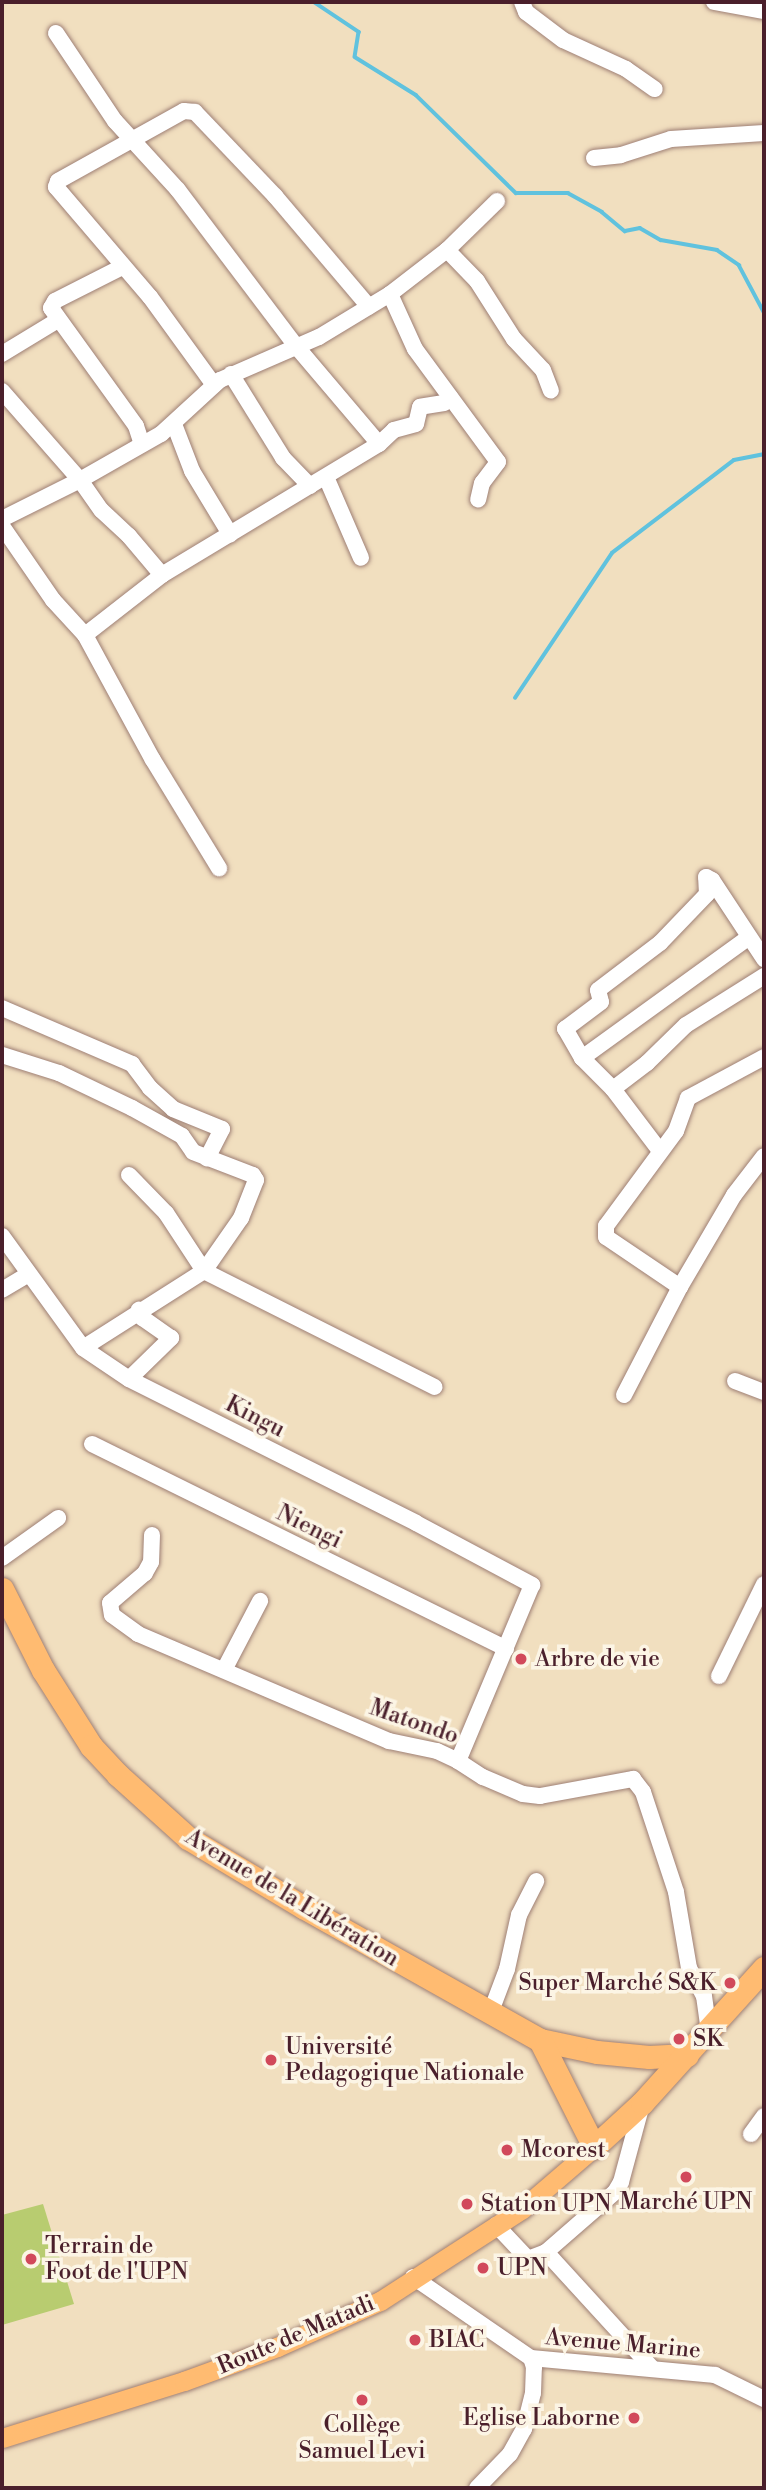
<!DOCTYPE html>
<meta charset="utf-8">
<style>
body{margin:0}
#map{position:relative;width:766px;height:2490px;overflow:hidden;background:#f1dfbf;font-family:"Libre Bodoni",serif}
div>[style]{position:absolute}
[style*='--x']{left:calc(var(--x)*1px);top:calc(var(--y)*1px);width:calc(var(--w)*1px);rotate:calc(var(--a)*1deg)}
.green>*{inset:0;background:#b8cc70}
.stream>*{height:3.5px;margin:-1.75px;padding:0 1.75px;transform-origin:1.75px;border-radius:1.75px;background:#60c2de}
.roads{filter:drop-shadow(0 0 2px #9e7f75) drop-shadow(0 0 2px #9e7f75)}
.minor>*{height:16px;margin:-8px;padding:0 8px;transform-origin:8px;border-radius:8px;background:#fff}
.major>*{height:19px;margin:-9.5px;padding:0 9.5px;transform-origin:9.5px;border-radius:9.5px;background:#ffbb71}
.highway>*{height:23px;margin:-11.5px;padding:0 11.5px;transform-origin:11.5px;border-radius:11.5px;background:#ffbb71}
.dots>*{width:19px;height:19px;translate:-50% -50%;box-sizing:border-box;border:4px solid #fcf5e5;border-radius:50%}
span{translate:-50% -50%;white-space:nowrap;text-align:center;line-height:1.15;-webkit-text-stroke:7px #fcf5e5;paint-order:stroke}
.street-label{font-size:23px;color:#4a1f2b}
.poi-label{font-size:23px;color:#4a1f2b}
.left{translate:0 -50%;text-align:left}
.right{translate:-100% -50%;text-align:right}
.frame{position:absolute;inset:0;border:4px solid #4a1f2b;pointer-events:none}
</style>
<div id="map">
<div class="green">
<div style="clip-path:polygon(43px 2204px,74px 2304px,2px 2325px,2px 2215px)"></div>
</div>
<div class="stream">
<div style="--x:314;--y:2;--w:54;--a:33.7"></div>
<div style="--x:359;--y:32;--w:25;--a:99"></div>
<div style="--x:355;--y:57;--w:72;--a:31.9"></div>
<div style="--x:416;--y:95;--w:140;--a:44.4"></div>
<div style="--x:516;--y:193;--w:52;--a:0"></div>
<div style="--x:568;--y:193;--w:39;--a:29"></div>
<div style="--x:602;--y:212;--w:30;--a:40"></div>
<div style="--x:625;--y:231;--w:15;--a:-11"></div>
<div style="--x:640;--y:228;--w:24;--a:30"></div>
<div style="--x:661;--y:240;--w:57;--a:10.1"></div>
<div style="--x:717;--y:250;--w:27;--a:34"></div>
<div style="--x:739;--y:265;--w:53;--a:62"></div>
<div style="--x:515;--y:698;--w:174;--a:-56.2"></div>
<div style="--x:612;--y:553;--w:153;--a:-37.3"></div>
<div style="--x:734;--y:460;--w:31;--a:-11"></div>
</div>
<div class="roads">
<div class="minor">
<div style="--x:522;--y:2;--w:11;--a:68"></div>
<div style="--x:526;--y:12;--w:46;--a:37.1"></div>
<div style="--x:563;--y:40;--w:69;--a:24.7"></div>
<div style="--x:626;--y:69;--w:35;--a:35"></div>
<div style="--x:714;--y:2;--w:51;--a:10.2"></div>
<div style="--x:56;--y:33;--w:106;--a:56.2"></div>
<div style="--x:115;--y:121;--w:93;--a:47.6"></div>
<div style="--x:178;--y:190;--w:196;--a:52.9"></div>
<div style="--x:296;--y:346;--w:128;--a:49.7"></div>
<div style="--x:594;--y:158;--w:27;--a:-6"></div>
<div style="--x:621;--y:155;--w:52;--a:-17.7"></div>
<div style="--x:671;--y:139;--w:93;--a:-3.7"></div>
<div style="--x:447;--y:250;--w:43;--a:45.9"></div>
<div style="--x:477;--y:281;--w:69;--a:57.5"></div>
<div style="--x:514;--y:339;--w:42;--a:46.9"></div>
<div style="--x:543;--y:370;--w:22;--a:69"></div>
<div style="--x:122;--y:267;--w:75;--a:153.1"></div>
<div style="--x:55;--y:301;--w:8;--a:120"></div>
<div style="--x:51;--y:308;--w:145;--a:54.2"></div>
<div style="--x:136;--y:426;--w:19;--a:72"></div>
<div style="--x:390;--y:294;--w:60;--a:65.6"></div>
<div style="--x:415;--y:349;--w:140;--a:53.7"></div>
<div style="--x:498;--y:462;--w:26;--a:127"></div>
<div style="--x:482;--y:483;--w:17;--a:103"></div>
<div style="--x:2;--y:354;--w:66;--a:-31.3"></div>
<div style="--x:231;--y:374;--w:99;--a:58.2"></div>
<div style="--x:283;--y:458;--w:39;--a:46"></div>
<div style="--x:214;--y:385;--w:109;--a:-126"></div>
<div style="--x:150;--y:297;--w:145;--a:-130.5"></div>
<div style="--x:56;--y:187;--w:6;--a:-72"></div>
<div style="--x:58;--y:181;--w:144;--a:-29.1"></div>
<div style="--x:184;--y:111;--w:11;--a:5"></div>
<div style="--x:195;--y:112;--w:116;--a:46.4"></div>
<div style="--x:275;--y:196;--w:145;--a:49.7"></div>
<div style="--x:2;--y:391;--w:118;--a:48.8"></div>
<div style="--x:80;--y:480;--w:87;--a:153.4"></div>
<div style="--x:450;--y:397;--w:8;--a:135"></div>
<div style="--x:444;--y:403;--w:24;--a:171"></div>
<div style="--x:420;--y:407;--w:17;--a:103"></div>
<div style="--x:416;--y:424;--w:23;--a:165"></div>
<div style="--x:394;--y:430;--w:21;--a:137"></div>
<div style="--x:379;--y:444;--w:253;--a:148.9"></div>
<div style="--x:162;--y:575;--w:51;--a:-130.2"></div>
<div style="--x:129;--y:536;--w:38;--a:-137"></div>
<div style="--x:101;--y:510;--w:37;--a:-125"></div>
<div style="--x:80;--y:480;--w:93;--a:-29.6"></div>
<div style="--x:161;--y:434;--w:80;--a:-42.5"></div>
<div style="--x:220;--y:380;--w:108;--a:-23.5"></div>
<div style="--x:319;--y:337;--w:83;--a:-31.2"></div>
<div style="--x:390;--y:294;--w:72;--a:-37.7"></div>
<div style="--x:447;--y:250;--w:70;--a:-44.4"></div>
<div style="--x:174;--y:424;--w:50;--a:69"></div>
<div style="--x:192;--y:471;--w:74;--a:58.9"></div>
<div style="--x:326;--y:477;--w:88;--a:66.6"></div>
<div style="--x:2;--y:526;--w:90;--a:55.4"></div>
<div style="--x:53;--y:600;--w:47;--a:47.6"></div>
<div style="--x:85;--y:635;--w:142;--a:61.5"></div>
<div style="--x:153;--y:760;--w:127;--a:58.6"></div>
<div style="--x:85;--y:635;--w:98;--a:-37.9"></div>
<div style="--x:706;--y:877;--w:7;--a:27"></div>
<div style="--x:712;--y:880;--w:95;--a:56.6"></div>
<div style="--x:2;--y:1008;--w:142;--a:23.3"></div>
<div style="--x:132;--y:1064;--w:30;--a:53"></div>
<div style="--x:150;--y:1088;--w:31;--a:42"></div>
<div style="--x:173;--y:1109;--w:53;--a:22.2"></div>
<div style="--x:222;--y:1129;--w:33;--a:117"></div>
<div style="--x:2;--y:1055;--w:60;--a:17.5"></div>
<div style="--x:59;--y:1073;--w:81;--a:25.6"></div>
<div style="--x:132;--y:1108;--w:57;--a:29.2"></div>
<div style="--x:182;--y:1136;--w:19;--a:55"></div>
<div style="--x:193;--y:1152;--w:64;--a:21"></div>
<div style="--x:253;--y:1175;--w:6;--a:59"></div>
<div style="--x:256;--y:1180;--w:41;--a:111.5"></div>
<div style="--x:241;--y:1218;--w:65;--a:124.9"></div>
<div style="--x:204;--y:1271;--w:143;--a:147.5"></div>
<div style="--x:582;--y:1058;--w:34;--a:-120"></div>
<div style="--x:565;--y:1029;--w:45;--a:-36.9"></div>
<div style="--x:601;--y:1002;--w:12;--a:-104"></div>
<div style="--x:598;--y:990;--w:78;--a:-37.2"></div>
<div style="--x:660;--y:943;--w:68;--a:-46.2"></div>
<div style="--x:707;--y:894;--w:17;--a:-93"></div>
<div style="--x:613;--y:1089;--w:44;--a:-135"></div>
<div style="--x:582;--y:1058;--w:206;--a:-35.9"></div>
<div style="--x:660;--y:1151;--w:78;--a:-127.2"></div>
<div style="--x:613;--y:1089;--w:43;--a:-37.4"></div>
<div style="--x:647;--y:1063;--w:54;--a:-44.3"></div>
<div style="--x:686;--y:1025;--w:92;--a:-32.1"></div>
<div style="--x:129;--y:1175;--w:53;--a:45.8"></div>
<div style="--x:166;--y:1213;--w:69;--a:56.8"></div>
<div style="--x:204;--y:1271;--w:258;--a:26.7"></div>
<div style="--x:2;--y:1236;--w:138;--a:54.1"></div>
<div style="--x:83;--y:1348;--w:55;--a:34"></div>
<div style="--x:129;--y:1379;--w:321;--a:26.6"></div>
<div style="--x:416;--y:1523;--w:132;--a:28.1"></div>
<div style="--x:532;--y:1585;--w:191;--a:112.8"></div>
<div style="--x:680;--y:1287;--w:89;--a:-146"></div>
<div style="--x:606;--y:1237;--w:11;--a:-90"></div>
<div style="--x:606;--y:1226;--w:118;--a:-53.6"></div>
<div style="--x:676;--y:1131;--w:35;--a:-70"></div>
<div style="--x:688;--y:1098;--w:86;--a:-28.3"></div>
<div style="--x:2;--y:1290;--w:31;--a:-31"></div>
<div style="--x:129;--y:1379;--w:59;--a:-44.3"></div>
<div style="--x:171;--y:1338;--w:35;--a:-145"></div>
<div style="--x:142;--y:1318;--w:9;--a:-111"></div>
<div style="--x:735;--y:1381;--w:31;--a:21"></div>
<div style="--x:624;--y:1395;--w:122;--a:-62.6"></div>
<div style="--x:680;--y:1287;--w:107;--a:-59.6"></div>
<div style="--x:734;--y:1195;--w:49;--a:-52.4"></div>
<div style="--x:92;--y:1444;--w:462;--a:26.3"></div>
<div style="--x:152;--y:1535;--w:27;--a:92"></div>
<div style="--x:151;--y:1562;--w:13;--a:119"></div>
<div style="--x:145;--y:1573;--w:46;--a:139.4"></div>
<div style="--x:110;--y:1603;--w:12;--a:81"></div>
<div style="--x:112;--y:1615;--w:32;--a:36"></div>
<div style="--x:138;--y:1634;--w:273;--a:23.1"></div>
<div style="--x:389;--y:1741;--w:49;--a:11.8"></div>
<div style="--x:437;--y:1751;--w:23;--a:25"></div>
<div style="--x:458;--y:1761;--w:30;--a:33"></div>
<div style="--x:483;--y:1777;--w:43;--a:23"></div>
<div style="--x:523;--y:1794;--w:17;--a:7"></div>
<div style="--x:540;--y:1796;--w:95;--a:-10.4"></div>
<div style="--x:633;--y:1779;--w:16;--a:52"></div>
<div style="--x:643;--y:1792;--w:105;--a:71.7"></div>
<div style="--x:676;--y:1892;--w:77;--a:80.3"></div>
<div style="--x:689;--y:1968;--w:32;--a:62"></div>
<div style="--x:704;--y:1996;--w:35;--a:82"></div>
<div style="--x:2;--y:1558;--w:69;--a:-35.5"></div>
<div style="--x:224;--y:1670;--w:78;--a:-62.4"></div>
<div style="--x:719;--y:1676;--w:102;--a:-63.9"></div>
<div style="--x:490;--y:2014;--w:48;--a:-69.3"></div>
<div style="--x:507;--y:1969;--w:55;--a:-77.5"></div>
<div style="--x:519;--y:1915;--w:38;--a:-63"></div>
<div style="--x:751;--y:2134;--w:22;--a:-54"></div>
<div style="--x:496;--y:2225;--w:47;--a:46.7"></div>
<div style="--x:528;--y:2259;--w:19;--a:-21"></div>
<div style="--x:546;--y:2252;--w:91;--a:-41"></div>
<div style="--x:615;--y:2192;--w:12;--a:-59"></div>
<div style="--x:621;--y:2182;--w:81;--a:-74.9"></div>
<div style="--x:546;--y:2252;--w:156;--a:47.6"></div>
<div style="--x:413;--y:2277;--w:143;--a:34.5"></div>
<div style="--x:531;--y:2358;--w:185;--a:5.3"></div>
<div style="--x:715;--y:2375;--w:55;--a:26.1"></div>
<div style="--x:477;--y:2488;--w:47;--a:-45.9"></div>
<div style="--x:510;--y:2454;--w:29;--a:-61"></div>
<div style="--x:524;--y:2429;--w:37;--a:-76"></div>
<div style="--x:533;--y:2393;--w:26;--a:-88"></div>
<div style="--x:534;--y:2367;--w:9;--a:-108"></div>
</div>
<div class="major">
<div style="--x:2;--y:2438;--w:191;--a:-17.4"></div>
<div style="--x:184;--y:2381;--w:99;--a:-20.1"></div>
<div style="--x:277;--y:2347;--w:113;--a:-24.1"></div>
<div style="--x:380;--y:2301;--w:169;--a:-32.9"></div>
<div style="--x:522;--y:2209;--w:95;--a:-40.7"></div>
</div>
<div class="highway">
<div style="--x:2;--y:1589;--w:91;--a:63.2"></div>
<div style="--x:43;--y:1670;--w:90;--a:57.7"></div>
<div style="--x:91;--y:1746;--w:40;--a:47"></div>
<div style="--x:118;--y:1775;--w:94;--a:42"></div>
<div style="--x:188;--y:1838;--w:134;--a:31"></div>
<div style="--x:303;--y:1907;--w:272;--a:29.3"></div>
<div style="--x:540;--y:2040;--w:58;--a:11.9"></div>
<div style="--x:597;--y:2052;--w:52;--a:5.5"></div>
<div style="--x:649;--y:2057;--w:38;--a:-3"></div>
<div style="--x:540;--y:2040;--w:120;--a:63.2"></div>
<div style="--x:594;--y:2147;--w:65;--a:-42.5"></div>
<div style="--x:642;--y:2103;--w:182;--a:-47.9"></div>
</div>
</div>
<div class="dots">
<div style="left:521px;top:1659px;background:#d1495b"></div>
<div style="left:730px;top:1983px;background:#d1495b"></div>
<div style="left:679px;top:2039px;background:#d1495b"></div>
<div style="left:271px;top:2060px;background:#d1495b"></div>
<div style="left:507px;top:2150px;background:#d1495b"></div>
<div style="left:686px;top:2177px;background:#d1495b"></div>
<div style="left:467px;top:2204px;background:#d1495b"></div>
<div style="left:31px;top:2259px;background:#d1495b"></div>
<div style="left:483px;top:2268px;background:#d1495b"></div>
<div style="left:415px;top:2340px;background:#d1495b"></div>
<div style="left:362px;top:2400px;background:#d1495b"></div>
<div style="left:634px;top:2418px;background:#d1495b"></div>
</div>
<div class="street-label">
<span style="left:255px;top:1417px;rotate:27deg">Kingu</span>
<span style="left:309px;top:1527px;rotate:26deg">Niengi</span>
<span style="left:414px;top:1722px;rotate:19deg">Matondo</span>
<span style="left:292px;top:1898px;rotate:31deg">Avenue de la Libération</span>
<span style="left:296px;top:2335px;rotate:-23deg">Route de Matadi</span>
<span style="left:623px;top:2344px;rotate:5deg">Avenue Marine</span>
</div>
<div class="poi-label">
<span class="left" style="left:535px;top:1659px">Arbre de vie</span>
<span class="right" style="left:716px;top:1983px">Super Marché S&amp;K</span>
<span class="left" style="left:693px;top:2039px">SK</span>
<span class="left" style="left:285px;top:2060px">Université<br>Pedagogique Nationale</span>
<span class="left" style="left:521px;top:2150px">Mcorest</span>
<span style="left:686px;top:2202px">Marché UPN</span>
<span class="left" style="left:481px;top:2204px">Station UPN</span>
<span class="left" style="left:45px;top:2259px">Terrain de<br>Foot de l'UPN</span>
<span class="left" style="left:497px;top:2268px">UPN</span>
<span class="left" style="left:429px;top:2340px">BIAC</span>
<span class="right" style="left:620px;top:2418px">Eglise Laborne</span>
<span style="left:362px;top:2438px">Collège<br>Samuel Levi</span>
</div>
<div class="frame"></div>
</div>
